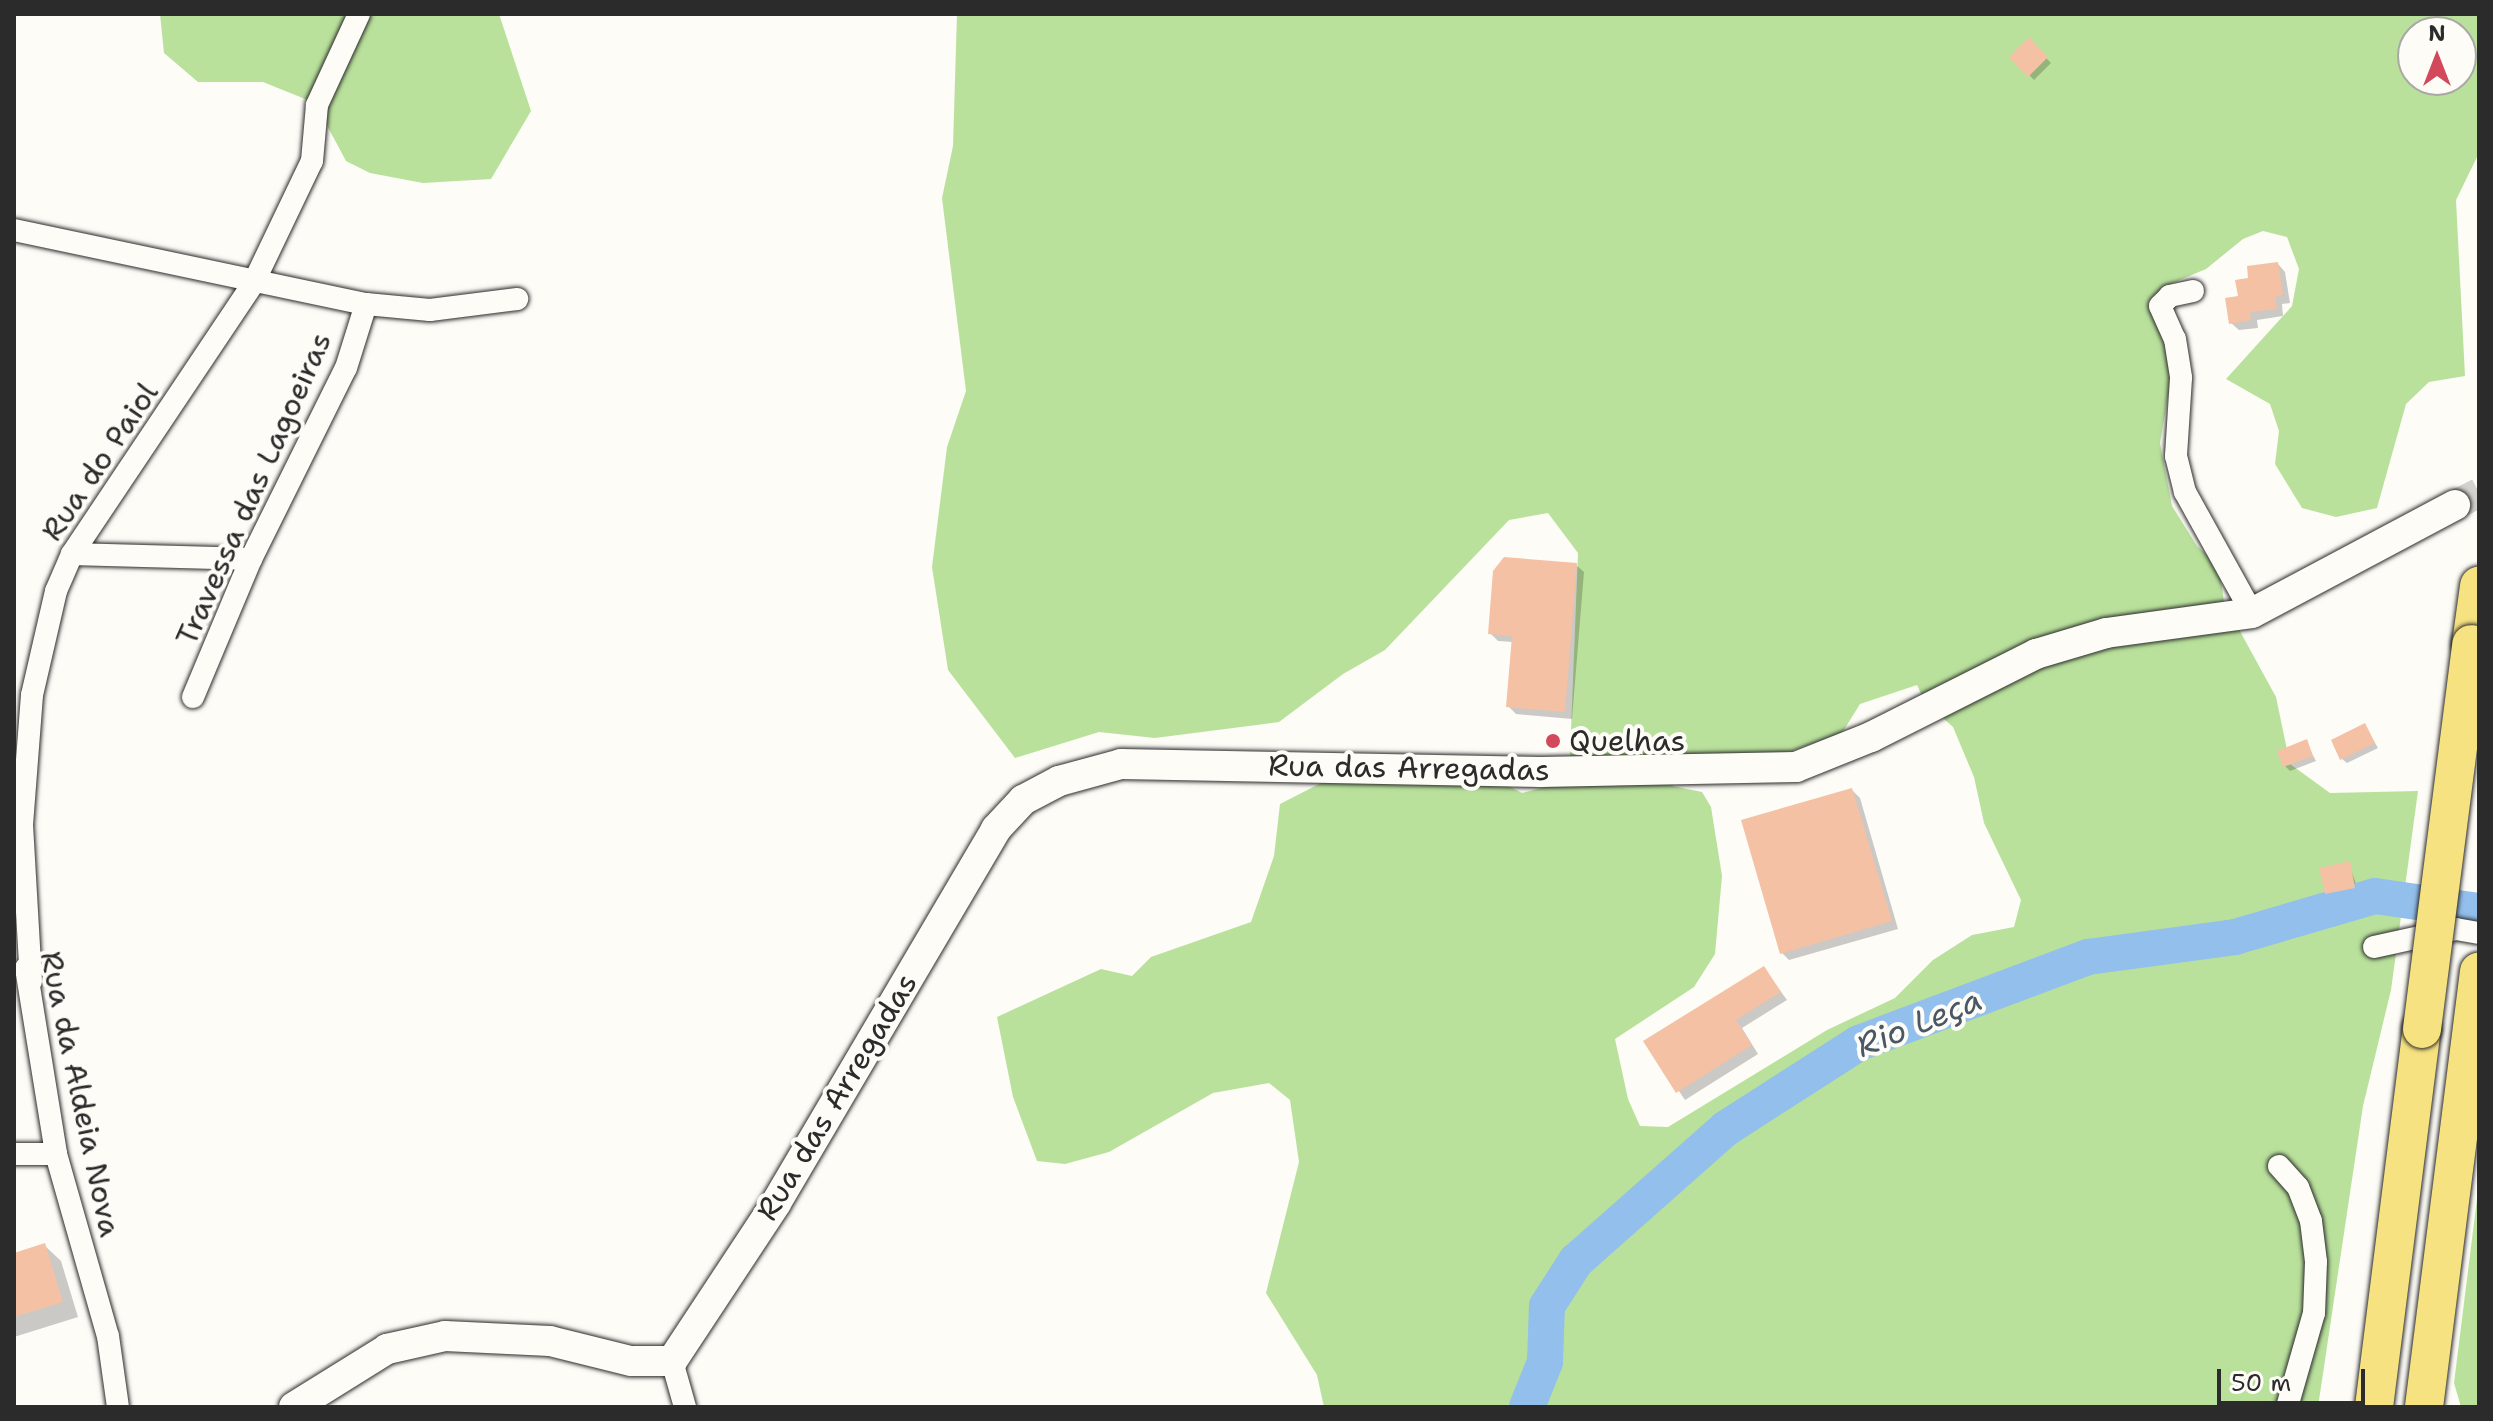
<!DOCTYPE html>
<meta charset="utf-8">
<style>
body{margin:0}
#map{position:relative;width:2493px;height:1421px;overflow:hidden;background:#fdfcf7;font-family:"Shantell Sans",sans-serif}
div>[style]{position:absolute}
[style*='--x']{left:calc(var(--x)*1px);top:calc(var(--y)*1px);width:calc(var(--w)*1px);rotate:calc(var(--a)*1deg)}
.green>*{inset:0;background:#b9e19c}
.shadow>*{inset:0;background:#0003}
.river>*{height:36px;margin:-18px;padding:0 18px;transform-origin:18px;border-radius:18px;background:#92bfec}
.building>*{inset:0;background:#f4c1a5}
.secondary-tunnel>*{height:30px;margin-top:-15px;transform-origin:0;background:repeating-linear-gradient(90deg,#d3d2ce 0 30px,transparent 0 45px)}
.roads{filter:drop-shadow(0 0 2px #2b2b2b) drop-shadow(0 0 2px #2b2b2b)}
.street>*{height:22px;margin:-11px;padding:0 11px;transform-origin:11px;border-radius:11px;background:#fdfcf7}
.secondary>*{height:30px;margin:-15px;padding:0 15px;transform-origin:15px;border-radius:15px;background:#fdfcf7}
.highway>*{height:38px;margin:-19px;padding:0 19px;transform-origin:19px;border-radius:19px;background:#f7e281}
.bridges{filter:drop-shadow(0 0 2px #2b2b2b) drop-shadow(0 0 2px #2b2b2b)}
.highway-bridge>*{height:38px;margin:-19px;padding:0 19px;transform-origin:19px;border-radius:19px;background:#f7e281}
.dots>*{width:22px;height:22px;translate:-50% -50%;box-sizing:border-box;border:4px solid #fdfcf7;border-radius:50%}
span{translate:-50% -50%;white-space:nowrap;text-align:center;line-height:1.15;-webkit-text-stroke:8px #fdfcf7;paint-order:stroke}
.street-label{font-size:30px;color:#2b2b2b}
.poi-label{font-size:30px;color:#2b2b2b}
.left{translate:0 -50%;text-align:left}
.water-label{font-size:32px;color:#4a5765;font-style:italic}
.frame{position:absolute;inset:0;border:16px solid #2b2b2b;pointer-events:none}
.north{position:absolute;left:2397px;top:16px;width:80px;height:80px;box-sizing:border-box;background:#fdfcf7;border:2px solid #a9a8a5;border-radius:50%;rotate:0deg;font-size:22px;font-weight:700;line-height:32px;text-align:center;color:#2b2b2b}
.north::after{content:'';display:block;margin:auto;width:28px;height:36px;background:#d1495b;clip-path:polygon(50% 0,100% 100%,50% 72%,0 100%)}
.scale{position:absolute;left:2217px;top:1369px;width:148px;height:36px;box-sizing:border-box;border:4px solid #2b2b2b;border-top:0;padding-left:10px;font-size:24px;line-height:28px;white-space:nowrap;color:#2b2b2b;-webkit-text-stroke:6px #fdfcf7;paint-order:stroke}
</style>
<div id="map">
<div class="green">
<div style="clip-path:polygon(160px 14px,499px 14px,531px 111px,491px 179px,423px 183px,370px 173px,346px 161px,315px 103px,263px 82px,198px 82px,164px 53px)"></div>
<div style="clip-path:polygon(evenodd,957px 14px,2479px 14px,2479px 153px,2456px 200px,2465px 376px,2429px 382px,2406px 404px,2377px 508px,2336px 517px,2302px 508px,2275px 464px,2279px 431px,2270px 404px,2226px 379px,2292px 306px,2299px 269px,2287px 237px,2263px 231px,2243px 239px,2206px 269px,2163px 287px,2159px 318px,2172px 373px,2160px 443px,2172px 506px,2197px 546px,2219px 566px,2224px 602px,2276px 697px,2290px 764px,2330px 793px,2418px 791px,2391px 990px,2363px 1106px,2318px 1407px,1324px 1407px,1317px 1375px,1266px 1293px,1299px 1162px,1290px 1100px,1269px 1083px,1213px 1093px,1109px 1152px,1065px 1164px,1037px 1161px,1013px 1097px,997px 1017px,1101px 969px,1132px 976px,1151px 957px,1251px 922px,1274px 856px,1280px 804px,1323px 782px,1491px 777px,1522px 793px,1569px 781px,1578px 553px,1548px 513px,1509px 520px,1385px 650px,1343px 674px,1279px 722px,1155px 738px,1099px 732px,1015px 758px,948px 670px,932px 567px,947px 447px,966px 391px,942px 198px,953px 146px,957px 14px,2413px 32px,2461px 32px,2461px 80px,2413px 80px,2413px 32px,957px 14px,1917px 685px,1925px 702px,1953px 727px,1974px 777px,1984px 823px,2021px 900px,2014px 927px,1972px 935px,1933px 960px,1895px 998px,1827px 1030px,1668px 1127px,1640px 1126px,1628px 1099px,1615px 1039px,1694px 987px,1715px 954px,1722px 876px,1711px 807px,1702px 792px,1672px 786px,1689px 764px,1786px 753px,1842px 733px,1860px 704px,1917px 685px)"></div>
<div style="clip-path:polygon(2479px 1183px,2479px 1407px,2461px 1407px,2454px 1383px)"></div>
</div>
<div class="shadow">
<div style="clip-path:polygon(2029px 40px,2051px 63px,2034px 80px,2012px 57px)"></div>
<div style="clip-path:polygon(2278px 264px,2285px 272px,2290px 303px,2282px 304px,2283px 316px,2257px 320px,2258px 328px,2239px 330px,2231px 323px,2251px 279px)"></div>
<div style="clip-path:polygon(1576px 565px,1584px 572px,1572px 719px,1516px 714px,1508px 706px,1513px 642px,1498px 641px,1490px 633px)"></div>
<div style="clip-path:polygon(2365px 726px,2378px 748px,2347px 763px,2342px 759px)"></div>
<div style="clip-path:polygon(2306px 742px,2316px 761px,2290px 771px,2285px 766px)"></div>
<div style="clip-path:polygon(1852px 790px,1860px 798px,1898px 929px,1789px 960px,1781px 952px)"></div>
<div style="clip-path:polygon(2349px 864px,2359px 892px,2332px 898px,2327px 893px)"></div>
<div style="clip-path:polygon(1764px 968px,1787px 1000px,1742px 1028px,1758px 1054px,1685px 1100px,1646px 1042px)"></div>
<div style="clip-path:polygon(44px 1245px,61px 1261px,78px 1317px,14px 1337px,14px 1255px)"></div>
</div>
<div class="river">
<div style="--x:1527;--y:1407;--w:48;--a:-68.2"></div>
<div style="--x:1545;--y:1362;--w:56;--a:-88"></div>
<div style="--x:1547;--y:1306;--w:54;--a:-57.2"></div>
<div style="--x:1576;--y:1261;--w:199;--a:-41.5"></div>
<div style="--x:1725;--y:1129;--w:159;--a:-32.7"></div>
<div style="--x:1859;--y:1043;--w:245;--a:-20.6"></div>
<div style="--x:2088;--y:957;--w:148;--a:-7.7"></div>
<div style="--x:2235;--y:937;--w:146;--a:-16.3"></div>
<div style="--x:2375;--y:896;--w:105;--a:8.2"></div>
</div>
<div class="building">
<div style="clip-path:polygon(2029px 37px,2048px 57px,2028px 77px,2009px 57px)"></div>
<div style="clip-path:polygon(2278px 262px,2283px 295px,2275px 297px,2277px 309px,2250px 312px,2251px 320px,2229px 324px,2225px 298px,2238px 296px,2235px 280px,2248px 278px,2247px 266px)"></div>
<div style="clip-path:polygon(1504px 557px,1577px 563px,1565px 712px,1506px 707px,1512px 636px,1488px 634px,1493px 571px)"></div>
<div style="clip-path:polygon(2365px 723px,2375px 743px,2340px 760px,2331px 740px)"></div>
<div style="clip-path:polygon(2307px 739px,2313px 756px,2283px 767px,2277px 751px)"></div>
<div style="clip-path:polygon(1852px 788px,1892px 921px,1780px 954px,1741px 820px)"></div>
<div style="clip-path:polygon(2350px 861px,2355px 888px,2325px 894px,2319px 868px)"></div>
<div style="clip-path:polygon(1764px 966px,1781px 992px,1736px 1020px,1752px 1045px,1676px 1093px,1643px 1041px)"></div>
<div style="clip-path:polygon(45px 1243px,63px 1302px,14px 1317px,14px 1253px)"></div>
</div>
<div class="secondary-tunnel">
<div style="--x:2455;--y:505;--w:27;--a:-27"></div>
</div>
<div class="roads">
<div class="street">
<div style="--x:14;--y:230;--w:360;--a:11.9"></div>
<div style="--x:366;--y:304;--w:64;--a:5.4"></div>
<div style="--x:430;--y:310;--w:88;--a:-7.2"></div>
<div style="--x:2193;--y:291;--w:24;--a:168"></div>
<div style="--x:2170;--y:296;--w:14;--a:135"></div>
<div style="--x:2160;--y:306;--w:36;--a:66"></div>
<div style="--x:2175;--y:339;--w:39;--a:81"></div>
<div style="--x:2181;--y:378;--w:78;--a:93.7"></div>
<div style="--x:2176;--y:456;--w:37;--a:76"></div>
<div style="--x:2185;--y:492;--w:138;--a:61"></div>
<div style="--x:72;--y:554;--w:179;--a:1.6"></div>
<div style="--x:193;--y:697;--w:150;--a:-67.2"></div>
<div style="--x:251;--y:559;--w:213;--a:-63.6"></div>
<div style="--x:346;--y:368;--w:67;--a:-72.6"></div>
<div style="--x:2374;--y:947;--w:84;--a:-12.4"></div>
<div style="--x:2456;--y:929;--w:23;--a:10"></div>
<div style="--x:26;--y:968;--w:188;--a:80.8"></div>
<div style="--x:56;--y:1154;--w:189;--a:74.1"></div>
<div style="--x:108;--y:1336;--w:72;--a:82"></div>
<div style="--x:31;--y:981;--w:156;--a:-93.3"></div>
<div style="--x:22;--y:825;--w:130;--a:-85.6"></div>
<div style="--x:32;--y:695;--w:107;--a:-77"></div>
<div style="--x:56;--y:591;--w:40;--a:-66.6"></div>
<div style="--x:72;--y:554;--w:325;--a:-56.2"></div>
<div style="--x:253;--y:284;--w:136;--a:-64.4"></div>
<div style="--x:312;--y:161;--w:56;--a:-84.9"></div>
<div style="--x:317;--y:105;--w:100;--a:-65.2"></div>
<div style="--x:14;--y:1154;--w:42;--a:0"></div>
<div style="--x:2279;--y:1166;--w:28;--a:48"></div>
<div style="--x:2298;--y:1187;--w:36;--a:69"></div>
<div style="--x:2311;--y:1221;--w:41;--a:83"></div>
<div style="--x:2316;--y:1262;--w:51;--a:92.2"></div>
<div style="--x:2314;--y:1313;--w:98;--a:106"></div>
<div style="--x:672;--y:1361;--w:48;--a:74.2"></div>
</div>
<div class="secondary">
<div style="--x:294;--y:1407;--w:110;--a:-31.9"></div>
<div style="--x:387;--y:1349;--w:59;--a:-12.6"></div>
<div style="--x:445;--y:1336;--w:105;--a:2.7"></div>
<div style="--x:550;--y:1341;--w:83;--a:13.9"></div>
<div style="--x:631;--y:1361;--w:41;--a:0"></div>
<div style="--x:672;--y:1361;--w:189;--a:-56.6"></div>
<div style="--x:776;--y:1203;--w:434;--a:-59.5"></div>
<div style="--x:996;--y:829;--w:40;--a:-47"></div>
<div style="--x:1023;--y:800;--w:41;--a:-27.8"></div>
<div style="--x:1059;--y:781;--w:64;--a:-15.3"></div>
<div style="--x:1121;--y:764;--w:420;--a:1.1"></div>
<div style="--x:1541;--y:772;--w:255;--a:-1.1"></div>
<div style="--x:1796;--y:767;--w:81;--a:-21.8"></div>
<div style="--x:1871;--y:737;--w:185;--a:-26.7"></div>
<div style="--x:2036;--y:654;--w:73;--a:-16.7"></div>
<div style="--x:2106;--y:633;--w:147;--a:-7.8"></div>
<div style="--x:2252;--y:613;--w:230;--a:-28"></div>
</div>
<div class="highway">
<div style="--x:2471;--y:644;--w:59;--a:-82.1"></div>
<div style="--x:2374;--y:1407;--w:381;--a:-82.8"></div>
<div style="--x:2424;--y:1407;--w:439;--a:-82.8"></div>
</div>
</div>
<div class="bridges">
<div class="highway-bridge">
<div style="--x:2422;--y:1029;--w:388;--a:-82.7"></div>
</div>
</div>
<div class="dots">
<div style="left:1553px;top:741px;background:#d1495b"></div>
</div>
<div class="street-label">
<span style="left:100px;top:462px;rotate:-56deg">Rua do Paiol</span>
<span style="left:254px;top:489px;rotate:-66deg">Travessa das Lagoeiras</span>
<span style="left:1409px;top:768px;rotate:1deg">Rua das Arregadas</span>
<span style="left:80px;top:1094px;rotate:78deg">Rua da Aldeia Nova</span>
<span style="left:837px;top:1097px;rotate:-59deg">Rua das Arregadas</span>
</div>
<div class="poi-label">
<span class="left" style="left:1569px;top:741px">Quelhas</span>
</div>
<div class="water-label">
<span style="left:1919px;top:1023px;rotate:-22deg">Rio Leça</span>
</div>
<div class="frame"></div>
<div class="north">N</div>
<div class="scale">50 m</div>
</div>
